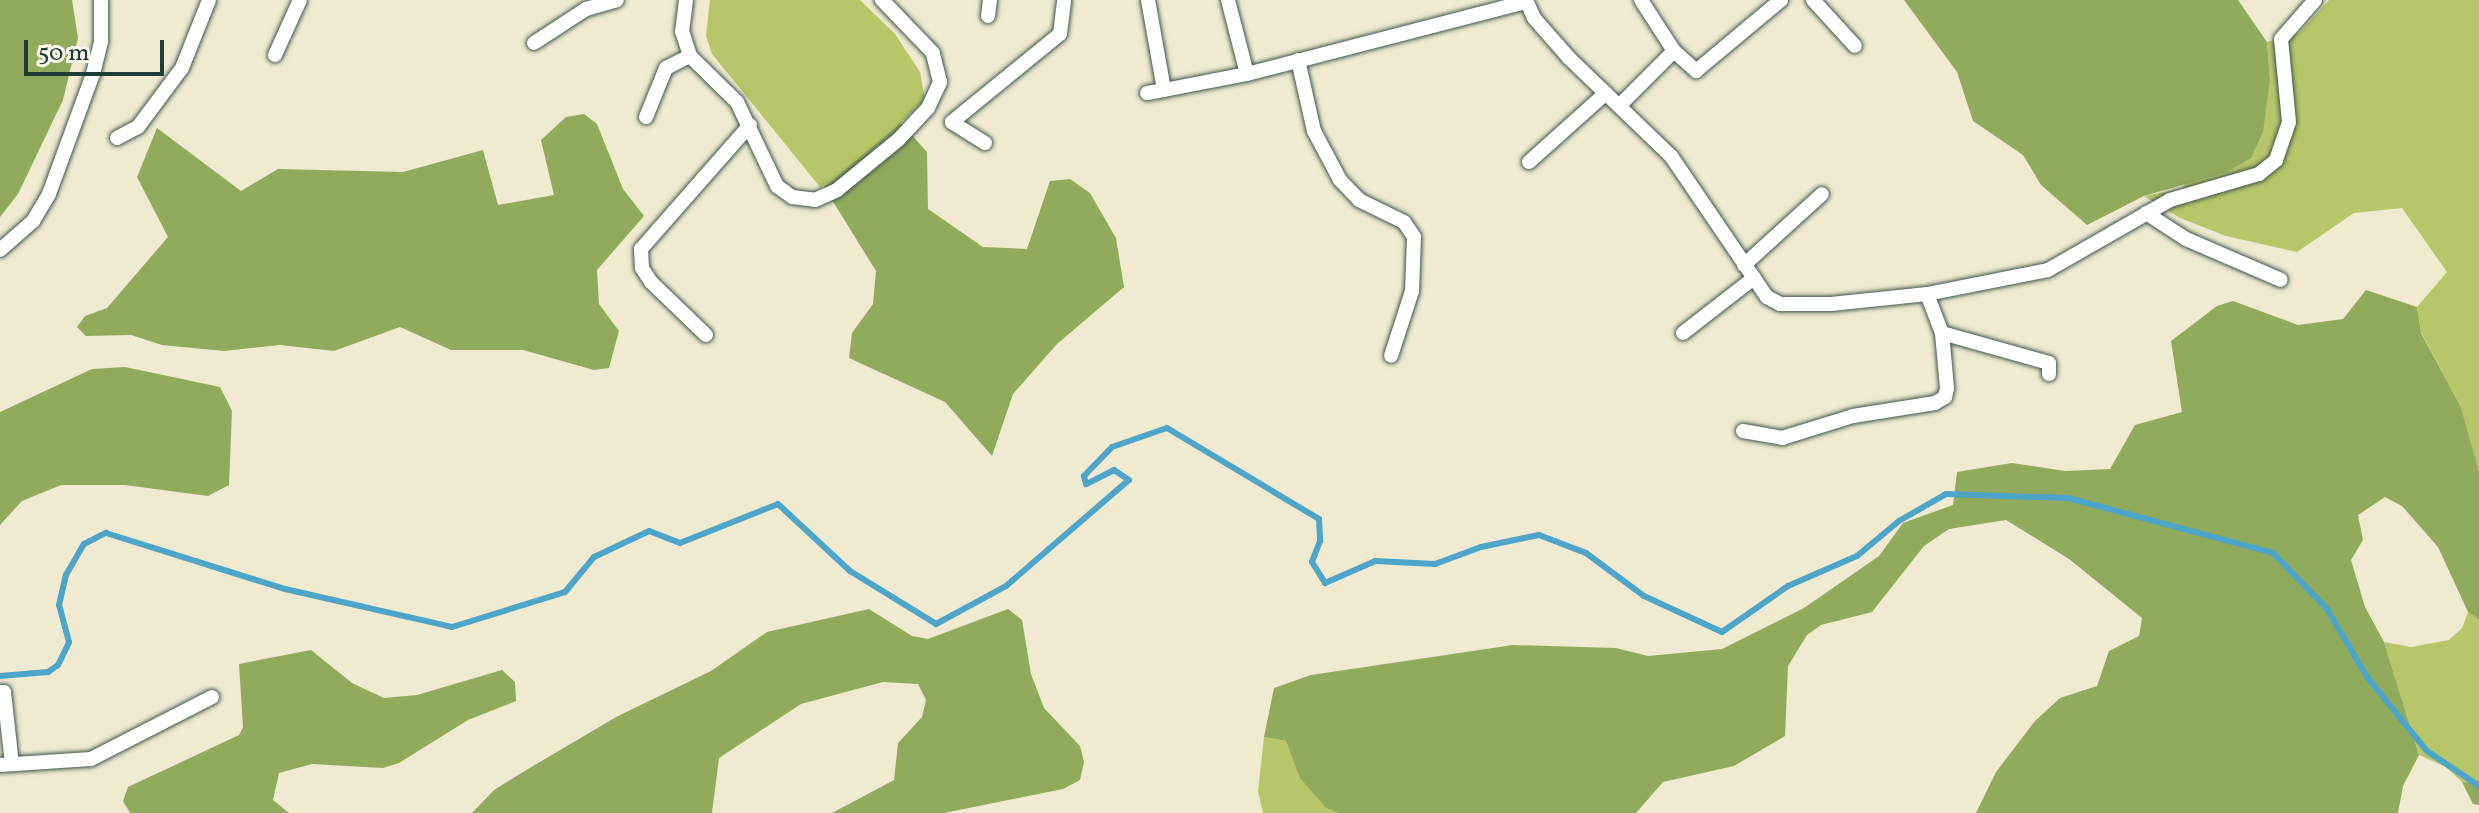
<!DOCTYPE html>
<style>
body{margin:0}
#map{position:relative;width:2479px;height:813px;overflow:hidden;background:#efead0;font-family:Vollkorn,serif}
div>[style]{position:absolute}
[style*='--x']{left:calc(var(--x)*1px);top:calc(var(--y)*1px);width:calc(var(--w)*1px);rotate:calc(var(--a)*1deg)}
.green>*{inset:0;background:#b7c669}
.forest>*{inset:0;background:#91ab5d}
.stream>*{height:6px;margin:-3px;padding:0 3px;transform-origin:3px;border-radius:3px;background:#4da5ca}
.roads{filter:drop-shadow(0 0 2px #3e574b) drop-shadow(0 0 2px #3e574b)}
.minor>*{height:14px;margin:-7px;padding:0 7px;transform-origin:7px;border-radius:7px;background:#fff}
span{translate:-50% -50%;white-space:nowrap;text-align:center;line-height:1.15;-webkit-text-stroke:6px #fbf7ec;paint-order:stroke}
.scale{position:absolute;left:24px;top:40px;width:140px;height:36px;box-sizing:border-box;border:4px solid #1f3d34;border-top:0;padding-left:10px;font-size:24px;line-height:28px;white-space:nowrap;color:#1f3d34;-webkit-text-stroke:6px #fbf7ec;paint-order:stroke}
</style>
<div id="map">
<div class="green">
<div style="clip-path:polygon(710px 0,860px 0,895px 34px,920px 72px,925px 100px,847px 174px,820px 187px,712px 54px,706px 36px)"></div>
<div style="clip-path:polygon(2329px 0,2479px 0,2479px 471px,2461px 407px,2421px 332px,2417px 307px,2447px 272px,2402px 208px,2354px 213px,2297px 252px,2226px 236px,2180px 218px,2144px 196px,2181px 189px,2270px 79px,2267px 42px,2299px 33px)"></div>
<div style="clip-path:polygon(2468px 612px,2479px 620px,2479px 783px,2462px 782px,2446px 767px,2419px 755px,2384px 642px,2411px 647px,2449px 640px,2462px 628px)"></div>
<div style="clip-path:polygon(1264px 737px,1286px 741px,1301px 778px,1326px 808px,1338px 813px,1263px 813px,1258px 791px)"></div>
</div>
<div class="forest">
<div style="clip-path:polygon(0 0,72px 0,78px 38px,63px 100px,18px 194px,0 217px)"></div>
<div style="clip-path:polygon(1904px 0,2238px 0,2267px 42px,2270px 79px,2263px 132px,2251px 158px,2227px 172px,2144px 196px,2087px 225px,2041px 185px,2023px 155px,1973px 121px,1957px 72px)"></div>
<div style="clip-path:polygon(584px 114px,597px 124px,623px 189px,644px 216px,597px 270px,599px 304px,619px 331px,609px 368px,594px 370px,523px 350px,451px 350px,400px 327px,334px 351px,280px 345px,224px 351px,162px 345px,131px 335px,86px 336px,77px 327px,85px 316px,107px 308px,168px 237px,137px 177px,157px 128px,241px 191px,278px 169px,403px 172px,483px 150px,498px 205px,554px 195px,541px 140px,566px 117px)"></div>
<div style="clip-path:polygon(901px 123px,927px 152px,928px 209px,983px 247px,1027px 249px,1050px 181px,1070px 179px,1090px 193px,1116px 238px,1124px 287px,1057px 344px,1013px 394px,992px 456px,945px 402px,849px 358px,852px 333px,873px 304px,876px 271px,824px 187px)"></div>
<div style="clip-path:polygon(2366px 290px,2417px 307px,2421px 333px,2461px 407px,2479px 471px,2479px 620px,2468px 612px,2438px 547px,2402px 506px,2385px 497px,2358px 515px,2363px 540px,2351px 560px,2365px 607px,2384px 642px,2419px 755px,2403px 786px,2398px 813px,1976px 813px,1996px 772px,2035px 721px,2060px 698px,2097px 686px,2109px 651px,2139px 636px,2142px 618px,2069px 559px,2006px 520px,1949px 529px,1924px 546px,1872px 612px,1821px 625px,1807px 635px,1788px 666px,1785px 736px,1734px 766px,1663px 782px,1636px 813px,1338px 813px,1326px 808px,1300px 778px,1286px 741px,1264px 737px,1274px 688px,1311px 675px,1513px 645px,1616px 648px,1648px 656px,1722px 649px,1804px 608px,1879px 556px,1903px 523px,1953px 505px,1957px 472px,2012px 463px,2065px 471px,2110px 469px,2135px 425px,2182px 412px,2171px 341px,2217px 306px,2233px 301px,2298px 325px,2343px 319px)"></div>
<div style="clip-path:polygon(125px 367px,220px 387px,232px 411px,229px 485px,208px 496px,125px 485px,61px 485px,22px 501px,0 525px,0 412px,92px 369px)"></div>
<div style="clip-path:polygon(869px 609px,912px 636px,928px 639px,1008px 609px,1022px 620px,1031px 674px,1044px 708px,1080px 746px,1084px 762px,1080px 780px,1063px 789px,944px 813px,832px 813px,894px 780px,898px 743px,922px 717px,926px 700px,918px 684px,883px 682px,801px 704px,719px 758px,712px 813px,472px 813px,494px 790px,523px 772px,616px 717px,711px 671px,767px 632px)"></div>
<div style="clip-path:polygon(311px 650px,352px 683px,384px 698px,417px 695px,502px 670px,515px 682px,516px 701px,468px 720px,399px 763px,383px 768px,312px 764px,279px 773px,273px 800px,289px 813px,130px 813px,123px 801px,128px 787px,239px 735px,243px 727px,239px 664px)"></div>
<div style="clip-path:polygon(2462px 782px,2479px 783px,2479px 805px,2473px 804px)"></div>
</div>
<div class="stream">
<div style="--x:0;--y:676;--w:48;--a:-4.8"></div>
<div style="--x:48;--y:672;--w:12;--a:-35"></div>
<div style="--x:58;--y:665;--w:25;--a:-64"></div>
<div style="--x:69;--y:642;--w:38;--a:-105"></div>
<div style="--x:59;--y:605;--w:31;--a:-77"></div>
<div style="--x:66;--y:575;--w:36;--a:-60"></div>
<div style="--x:84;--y:544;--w:25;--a:-27"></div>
<div style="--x:106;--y:533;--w:188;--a:17.4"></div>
<div style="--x:285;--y:589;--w:171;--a:12.8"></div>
<div style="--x:452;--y:627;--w:118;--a:-17.2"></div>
<div style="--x:565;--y:592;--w:45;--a:-50.4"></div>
<div style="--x:594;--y:557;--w:61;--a:-25.3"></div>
<div style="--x:649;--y:531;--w:33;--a:21"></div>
<div style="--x:680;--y:543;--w:105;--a:-21.7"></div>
<div style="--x:778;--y:504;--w:98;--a:42.9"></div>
<div style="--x:850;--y:571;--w:101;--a:31.6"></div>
<div style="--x:936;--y:624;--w:80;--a:-28.5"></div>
<div style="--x:1006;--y:586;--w:162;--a:-40.8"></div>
<div style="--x:1129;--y:480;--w:18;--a:-146"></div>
<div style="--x:1114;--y:470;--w:31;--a:153"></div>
<div style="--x:1086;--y:484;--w:8;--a:-104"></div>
<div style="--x:1084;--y:476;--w:40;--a:-46"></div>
<div style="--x:1112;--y:447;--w:58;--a:-19.1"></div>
<div style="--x:1167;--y:428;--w:177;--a:30.9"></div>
<div style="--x:1319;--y:519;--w:22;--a:87"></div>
<div style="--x:1320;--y:541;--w:22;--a:111"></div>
<div style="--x:1312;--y:562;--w:25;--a:58"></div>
<div style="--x:1325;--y:583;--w:55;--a:-23.7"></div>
<div style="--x:1375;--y:561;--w:60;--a:2.9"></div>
<div style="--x:1435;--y:564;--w:49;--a:-20.3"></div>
<div style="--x:1481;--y:547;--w:59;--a:-11.7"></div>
<div style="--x:1539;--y:535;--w:50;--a:21"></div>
<div style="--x:1586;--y:553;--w:72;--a:36.6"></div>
<div style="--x:1644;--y:596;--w:86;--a:24.8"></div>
<div style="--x:1722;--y:632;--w:80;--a:-34.9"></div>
<div style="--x:1788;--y:586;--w:75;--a:-23.5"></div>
<div style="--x:1857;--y:556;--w:55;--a:-39.8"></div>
<div style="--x:1899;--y:521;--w:54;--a:-29.9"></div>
<div style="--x:1946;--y:494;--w:122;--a:1.9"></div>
<div style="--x:2068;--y:498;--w:212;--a:15"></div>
<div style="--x:2273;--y:553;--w:78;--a:46"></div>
<div style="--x:2327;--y:609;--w:79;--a:59.5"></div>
<div style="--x:2367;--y:677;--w:95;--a:51"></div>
<div style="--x:2427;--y:751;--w:63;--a:33.9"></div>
</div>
<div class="roads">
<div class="minor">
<div style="--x:686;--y:0;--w:31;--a:97"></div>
<div style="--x:682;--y:31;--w:26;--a:72"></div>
<div style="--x:690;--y:56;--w:66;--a:44.4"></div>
<div style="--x:737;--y:102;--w:93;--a:64.5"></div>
<div style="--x:777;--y:186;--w:19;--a:36"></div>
<div style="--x:792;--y:197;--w:23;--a:7"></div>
<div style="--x:815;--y:200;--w:24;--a:-24"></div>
<div style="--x:837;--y:190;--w:80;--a:-39.4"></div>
<div style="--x:899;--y:139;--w:42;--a:-46.9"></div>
<div style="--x:928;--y:108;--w:29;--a:-65"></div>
<div style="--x:940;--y:82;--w:30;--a:-104"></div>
<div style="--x:933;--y:53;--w:74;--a:-133.9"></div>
<div style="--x:1148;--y:0;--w:91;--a:79.9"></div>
<div style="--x:1164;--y:90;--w:85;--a:-10.9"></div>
<div style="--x:1228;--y:0;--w:76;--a:75.6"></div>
<div style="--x:1247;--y:74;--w:288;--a:-14.5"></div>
<div style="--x:1526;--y:0;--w:20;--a:66"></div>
<div style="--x:1534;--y:18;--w:53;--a:48.8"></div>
<div style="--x:1569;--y:58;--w:141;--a:43.9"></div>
<div style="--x:1671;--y:156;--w:171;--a:55.8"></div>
<div style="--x:1767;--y:297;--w:15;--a:28"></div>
<div style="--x:1780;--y:304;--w:51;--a:0"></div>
<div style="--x:1831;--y:304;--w:97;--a:-5.9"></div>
<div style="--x:1927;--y:294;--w:123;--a:-11.2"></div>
<div style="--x:2048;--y:270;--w:141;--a:-29.8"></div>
<div style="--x:2170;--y:200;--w:93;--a:-16.3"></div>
<div style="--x:2259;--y:174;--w:22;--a:-39"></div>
<div style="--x:2276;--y:160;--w:40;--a:-71.1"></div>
<div style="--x:2289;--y:122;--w:83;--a:-95.5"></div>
<div style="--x:2281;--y:39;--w:52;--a:-48.9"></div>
<div style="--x:1641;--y:0;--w:61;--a:57.1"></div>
<div style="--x:1674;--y:51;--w:30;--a:42"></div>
<div style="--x:1696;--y:71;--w:111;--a:-39.9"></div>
<div style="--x:1813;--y:0;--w:62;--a:47.6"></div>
<div style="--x:988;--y:16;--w:16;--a:-83"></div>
<div style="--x:534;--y:43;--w:62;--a:-33.2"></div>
<div style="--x:586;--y:9;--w:32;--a:-16"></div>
<div style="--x:275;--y:55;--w:60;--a:-65.6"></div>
<div style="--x:1298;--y:60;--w:73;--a:77.3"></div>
<div style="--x:1314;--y:131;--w:55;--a:62"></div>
<div style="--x:1340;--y:180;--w:28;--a:46"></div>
<div style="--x:1359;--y:200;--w:50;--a:26.1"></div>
<div style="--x:1404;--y:222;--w:18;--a:56"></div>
<div style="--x:1414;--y:237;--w:54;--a:92.1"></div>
<div style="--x:1412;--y:291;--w:68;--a:107.9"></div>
<div style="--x:1147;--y:93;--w:17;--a:-10"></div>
<div style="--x:1620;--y:105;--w:76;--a:-45"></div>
<div style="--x:646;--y:117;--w:53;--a:-67.8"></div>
<div style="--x:666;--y:68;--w:27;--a:-27"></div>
<div style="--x:117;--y:138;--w:24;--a:-28"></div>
<div style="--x:138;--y:127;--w:74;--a:-53.3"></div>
<div style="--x:182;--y:68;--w:73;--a:-68.3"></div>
<div style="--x:985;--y:143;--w:39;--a:-148"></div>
<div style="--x:952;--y:122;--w:139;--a:-39.2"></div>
<div style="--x:1060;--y:34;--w:34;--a:-83"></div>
<div style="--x:1529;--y:162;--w:103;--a:-41.9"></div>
<div style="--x:2146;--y:213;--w:48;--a:33"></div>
<div style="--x:2186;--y:239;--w:103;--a:23.3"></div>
<div style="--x:0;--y:250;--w:44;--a:-41.3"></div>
<div style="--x:33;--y:221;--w:31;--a:-59"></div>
<div style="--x:49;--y:194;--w:128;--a:-69.9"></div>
<div style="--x:93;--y:74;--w:34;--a:-76"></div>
<div style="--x:101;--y:41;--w:41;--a:-90"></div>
<div style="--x:1744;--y:265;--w:105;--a:-42.3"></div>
<div style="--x:1927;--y:294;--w:42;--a:69"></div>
<div style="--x:1942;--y:333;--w:111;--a:15.7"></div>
<div style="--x:2049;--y:363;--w:11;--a:90"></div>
<div style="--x:1683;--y:333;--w:90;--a:-37.8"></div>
<div style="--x:706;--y:335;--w:76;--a:-136.1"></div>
<div style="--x:651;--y:282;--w:17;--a:-123"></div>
<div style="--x:642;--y:268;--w:19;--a:-93"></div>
<div style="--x:641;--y:249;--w:165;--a:-48.7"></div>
<div style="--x:1743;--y:431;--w:40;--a:10"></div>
<div style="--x:1782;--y:438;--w:74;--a:-17.2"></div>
<div style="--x:1853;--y:416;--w:83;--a:-9"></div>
<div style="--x:1935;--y:403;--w:12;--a:-31"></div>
<div style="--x:1945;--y:397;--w:9;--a:-77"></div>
<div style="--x:1947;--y:388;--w:55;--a:-95.2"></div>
<div style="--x:0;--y:692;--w:4;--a:0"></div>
<div style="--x:4;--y:692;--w:72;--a:83.7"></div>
<div style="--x:0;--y:765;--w:91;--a:-3.8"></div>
<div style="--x:91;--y:759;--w:136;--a:-27.1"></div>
</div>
</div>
<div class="scale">50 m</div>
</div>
